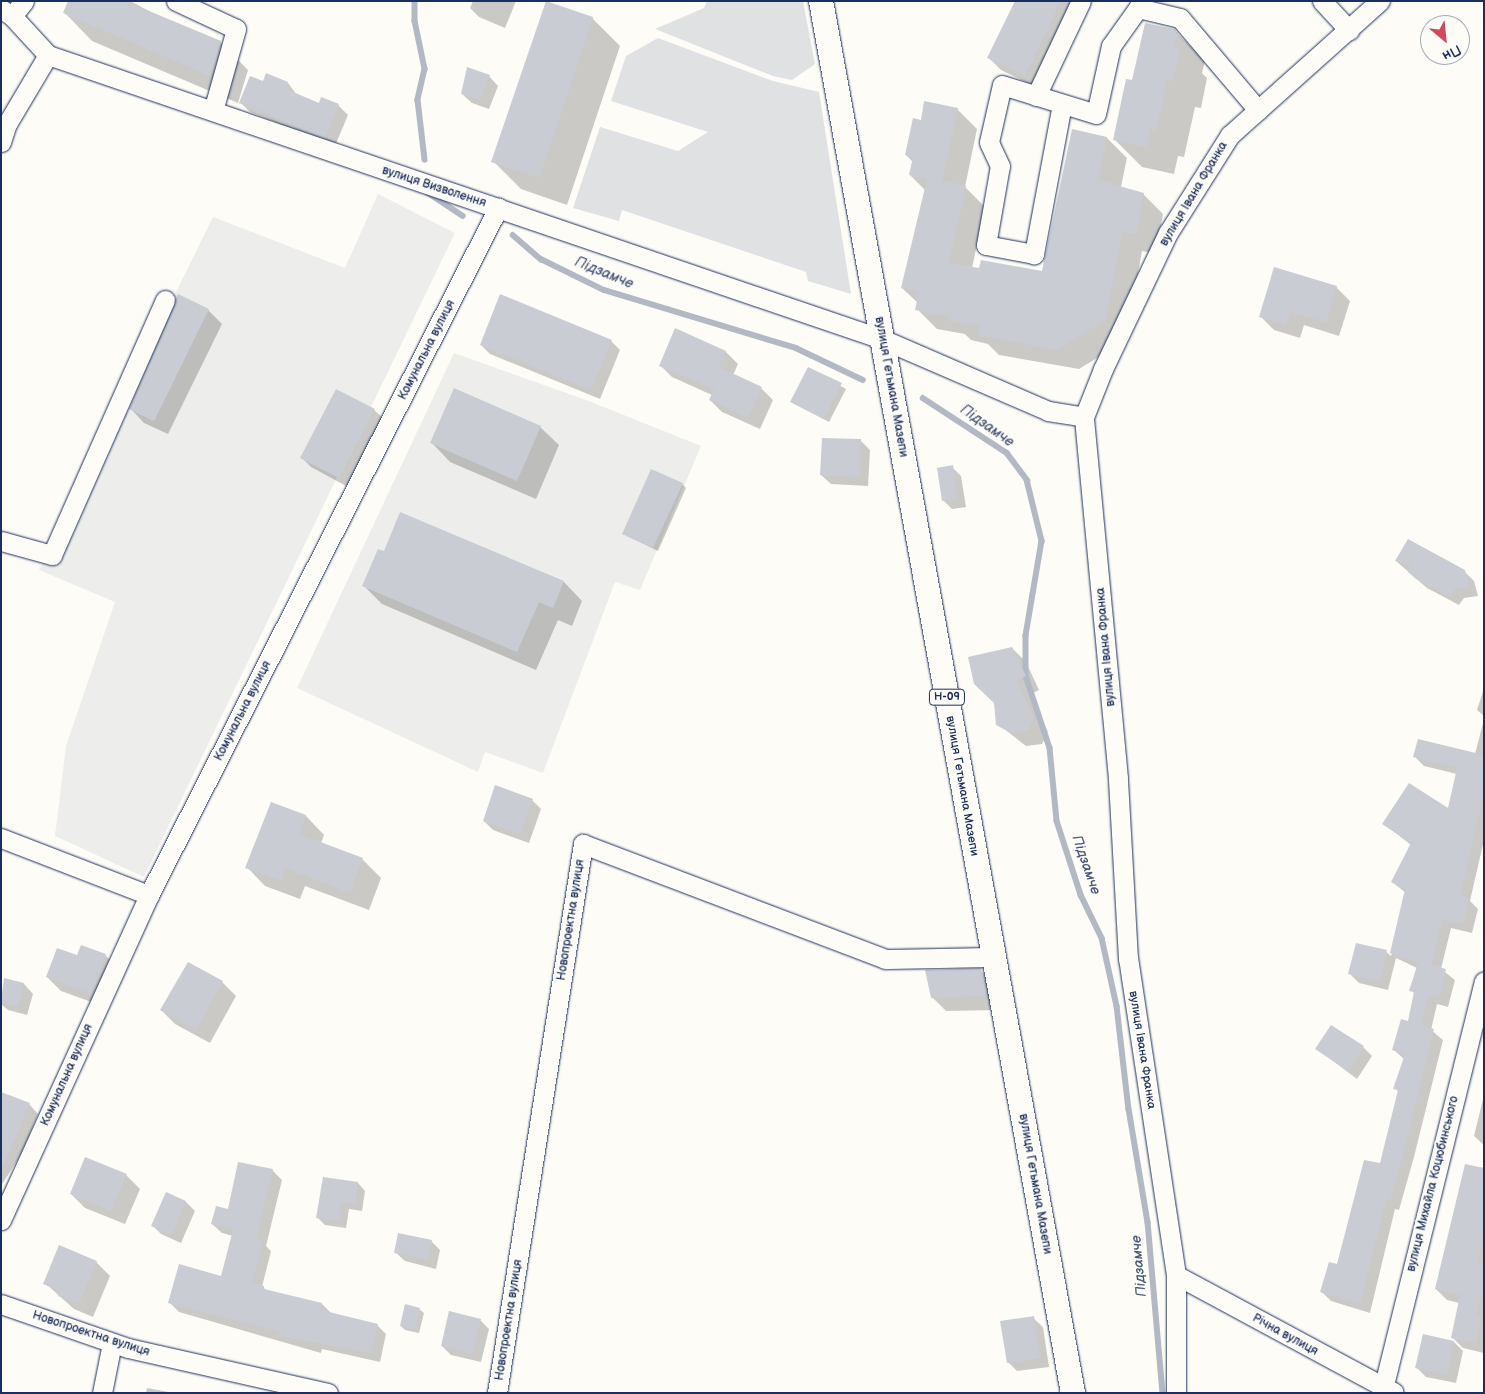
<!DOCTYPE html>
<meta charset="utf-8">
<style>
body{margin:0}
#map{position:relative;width:1485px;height:1394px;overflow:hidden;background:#fdfcf7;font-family:"Balsamiq Sans",sans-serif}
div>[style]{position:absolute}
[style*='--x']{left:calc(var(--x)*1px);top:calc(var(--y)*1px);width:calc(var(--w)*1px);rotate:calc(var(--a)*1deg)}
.built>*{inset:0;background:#edeeec}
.green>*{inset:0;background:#e0e1e3}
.shadow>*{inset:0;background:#0003}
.stream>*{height:5.5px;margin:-2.75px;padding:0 2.75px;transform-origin:2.75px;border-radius:2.75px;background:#b3b8c5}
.building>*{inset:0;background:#c9ccd3}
.roads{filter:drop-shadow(0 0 1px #1b2f5e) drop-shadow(0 0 1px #1b2f5e)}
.minor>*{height:19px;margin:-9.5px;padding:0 9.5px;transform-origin:9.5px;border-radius:9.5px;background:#fdfcf7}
.major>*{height:24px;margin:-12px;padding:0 12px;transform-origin:12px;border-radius:12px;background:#fdfcf7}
span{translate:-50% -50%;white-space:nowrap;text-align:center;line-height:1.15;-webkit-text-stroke:4px #fdfcf7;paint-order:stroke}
.shield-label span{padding:1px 4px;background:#fdfcf7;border:1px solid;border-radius:4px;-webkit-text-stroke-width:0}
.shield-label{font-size:11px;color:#1b2f5e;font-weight:700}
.street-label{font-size:12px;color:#1b2f5e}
.water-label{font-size:14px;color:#49587d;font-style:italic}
.frame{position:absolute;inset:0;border:2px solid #1b2f5e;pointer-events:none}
.north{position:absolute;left:1420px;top:15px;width:50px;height:50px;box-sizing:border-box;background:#fdfcf7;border:1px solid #a3aaba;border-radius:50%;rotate:152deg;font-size:14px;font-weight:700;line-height:20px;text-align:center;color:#1b2f5e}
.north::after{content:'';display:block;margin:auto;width:18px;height:22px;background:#d1495b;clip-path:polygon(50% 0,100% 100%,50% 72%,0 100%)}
</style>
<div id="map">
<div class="built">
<div style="clip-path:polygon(378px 194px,455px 233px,144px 877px,55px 836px,66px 746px,115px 602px,39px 570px,213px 217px,345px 268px)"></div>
<div style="clip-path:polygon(454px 353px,589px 401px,701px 446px,640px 590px,615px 582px,543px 773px,485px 752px,478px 772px,297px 688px)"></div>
</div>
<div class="green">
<div style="clip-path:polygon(707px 1px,803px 1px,815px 64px,792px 80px,773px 76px,655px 29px,704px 8px)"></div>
<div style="clip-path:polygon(658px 38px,773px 81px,819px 92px,851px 294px,808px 281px,806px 272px,622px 210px,619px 221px,573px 208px,600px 127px,678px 151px,708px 132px,611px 101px,626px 56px)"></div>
</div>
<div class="shadow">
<div style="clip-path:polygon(69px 1px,130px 1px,178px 26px,220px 42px,248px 70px,238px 103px,92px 41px,65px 13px)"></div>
<div style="clip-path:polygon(473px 1px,516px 1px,505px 28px,479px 17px,470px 8px)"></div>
<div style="clip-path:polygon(1016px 1px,1079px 1px,1038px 88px,1001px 70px,989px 58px)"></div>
<div style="clip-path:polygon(592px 18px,620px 46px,567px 205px,521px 189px,493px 161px)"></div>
<div style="clip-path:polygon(1174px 30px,1205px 61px,1202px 73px,1207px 78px,1201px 108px,1195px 107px,1184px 157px,1178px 156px,1174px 174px,1142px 167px,1114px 139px,1133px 82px)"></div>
<div style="clip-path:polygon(489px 76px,498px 86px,489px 109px,472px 103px,462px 94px)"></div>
<div style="clip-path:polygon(263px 82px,288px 83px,296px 94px,319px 104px,322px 98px,338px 105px,348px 115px,335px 146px,250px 112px,241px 103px)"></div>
<div style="clip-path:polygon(957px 109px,977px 129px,965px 187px,985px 207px,972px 268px,1042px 273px,1073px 131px,1107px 138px,1127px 158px,1121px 187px,1143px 194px,1163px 214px,1156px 254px,1142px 251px,1126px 340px,1079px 369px,999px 355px,988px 344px,971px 340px,965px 334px,937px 329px,917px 309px,918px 303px,902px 288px,925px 190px,910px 175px,913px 162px,906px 155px,922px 121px)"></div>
<div style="clip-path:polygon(1336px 287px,1350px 301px,1339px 336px,1304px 325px,1300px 338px,1274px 330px,1260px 316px)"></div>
<div style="clip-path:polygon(208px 310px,222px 324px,168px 434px,144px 423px,131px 409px)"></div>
<div style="clip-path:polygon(611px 341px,620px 350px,600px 399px,490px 354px,481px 345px)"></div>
<div style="clip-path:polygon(726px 352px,738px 364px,733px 375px,761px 388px,773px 400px,760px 429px,722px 412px,710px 400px,712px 395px,672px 377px,660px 365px)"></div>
<div style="clip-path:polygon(808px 368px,846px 389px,829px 422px,791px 402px)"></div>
<div style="clip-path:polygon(337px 391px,374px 410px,384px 419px,348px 487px,311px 467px,302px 458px)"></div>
<div style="clip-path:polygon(540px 427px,559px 445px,536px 499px,450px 462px,432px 443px)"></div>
<div style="clip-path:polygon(861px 441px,870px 450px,868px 486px,831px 484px,821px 475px)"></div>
<div style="clip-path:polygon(952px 467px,961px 476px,966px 507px,952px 509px,943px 500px)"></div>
<div style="clip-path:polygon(682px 484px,686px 488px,658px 551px,623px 534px)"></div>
<div style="clip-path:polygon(401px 513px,564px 582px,582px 601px,572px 626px,558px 620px,536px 670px,382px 604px,364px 586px,384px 553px)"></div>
<div style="clip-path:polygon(1396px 561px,1464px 571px,1474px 581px,1478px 596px,1464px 598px,1459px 605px,1427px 588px)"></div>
<div style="clip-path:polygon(1012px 648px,1026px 662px,1039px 690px,1029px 695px,1048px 732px,1042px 744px,1026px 746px,998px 724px)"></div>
<div style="clip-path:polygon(1484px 688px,1484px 716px,1477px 710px)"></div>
<div style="clip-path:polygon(1484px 719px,1484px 840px,1470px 901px,1478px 909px,1472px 933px,1451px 928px,1441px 969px,1455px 980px,1448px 1007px,1437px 1004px,1431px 1030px,1443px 1040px,1414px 1157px,1399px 1210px,1395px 1209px,1370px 1313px,1331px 1301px,1321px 1291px,1338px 1266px,1381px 1165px,1399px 1092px,1395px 1088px,1405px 1060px,1394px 1050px,1409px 1023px,1415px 994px,1411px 990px,1417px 968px,1396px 958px,1388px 990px,1359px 983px,1350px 974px,1386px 952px,1391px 956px,1406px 893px,1392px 882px,1411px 845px,1384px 824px,1448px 810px,1457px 774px,1424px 766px,1414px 756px,1475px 754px)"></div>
<div style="clip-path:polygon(532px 800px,541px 809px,529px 843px,493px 830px,484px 821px)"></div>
<div style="clip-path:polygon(271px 803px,306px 816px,324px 835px,321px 843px,362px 859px,381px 878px,369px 910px,305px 886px,300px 899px,265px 886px,247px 867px)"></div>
<div style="clip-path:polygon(105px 955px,119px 969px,105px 1007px,61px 991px,47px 977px,78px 957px)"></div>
<div style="clip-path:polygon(188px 963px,222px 982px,236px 996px,210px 1043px,175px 1024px,161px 1010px)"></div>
<div style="clip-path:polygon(980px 970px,995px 984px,999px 1010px,946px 1011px,932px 997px)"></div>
<div style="clip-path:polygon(5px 979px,24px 984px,33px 994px,27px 1015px,8px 1010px,1px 1004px)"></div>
<div style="clip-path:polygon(1363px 1047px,1372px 1056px,1357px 1079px,1317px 1049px)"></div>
<div style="clip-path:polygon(1px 1093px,29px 1104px,38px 1114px,22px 1153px,1px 1186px)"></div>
<div style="clip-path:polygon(1484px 1095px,1483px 1137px,1484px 1145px,1474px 1136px)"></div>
<div style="clip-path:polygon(239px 1163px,273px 1171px,282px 1180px,266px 1246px,271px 1251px,262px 1287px,268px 1291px,322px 1304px,331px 1313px,377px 1325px,386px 1334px,380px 1362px,322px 1349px,321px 1353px,179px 1312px,170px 1303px,222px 1277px,233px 1236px,222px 1233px,212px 1224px,228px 1210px)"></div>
<div style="clip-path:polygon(1484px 1169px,1484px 1353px,1463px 1348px,1452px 1337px,1459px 1303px,1447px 1300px,1436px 1289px)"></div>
<div style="clip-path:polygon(126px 1175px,140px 1189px,125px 1224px,85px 1208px,71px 1194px)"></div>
<div style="clip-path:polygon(358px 1183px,365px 1191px,362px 1211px,349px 1209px,346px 1228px,325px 1225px,318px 1218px)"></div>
<div style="clip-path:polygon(166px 1194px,186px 1202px,195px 1211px,181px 1243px,161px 1234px,152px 1225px)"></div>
<div style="clip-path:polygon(431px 1241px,440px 1250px,436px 1269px,405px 1261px,395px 1252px)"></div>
<div style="clip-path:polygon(96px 1262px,110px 1276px,93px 1317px,74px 1309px,45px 1283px)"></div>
<div style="clip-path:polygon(419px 1309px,424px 1313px,419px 1333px,405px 1330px,401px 1326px)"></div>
<div style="clip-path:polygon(1033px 1318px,1043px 1327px,1049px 1367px,1017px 1371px,1008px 1362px)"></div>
<div style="clip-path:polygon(480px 1320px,489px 1329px,481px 1362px,451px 1355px,442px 1346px)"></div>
<div style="clip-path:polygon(1454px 1342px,1463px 1351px,1456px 1383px,1426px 1377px,1417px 1368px)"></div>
<div style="clip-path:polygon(147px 1388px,174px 1393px,146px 1393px)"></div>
</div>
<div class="stream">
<div style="--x:415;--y:1;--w:20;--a:90"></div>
<div style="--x:415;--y:21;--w:49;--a:78.2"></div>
<div style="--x:425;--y:69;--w:32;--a:103"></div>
<div style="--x:418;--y:100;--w:60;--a:83.3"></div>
<div style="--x:427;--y:192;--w:43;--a:33.7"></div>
<div style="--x:513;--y:235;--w:37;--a:41"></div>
<div style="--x:541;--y:259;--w:70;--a:26.2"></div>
<div style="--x:604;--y:290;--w:201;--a:16.8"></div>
<div style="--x:796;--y:348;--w:74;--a:25.5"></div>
<div style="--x:923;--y:398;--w:100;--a:33.2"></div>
<div style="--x:1007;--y:453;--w:34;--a:53"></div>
<div style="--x:1027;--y:480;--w:63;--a:76.2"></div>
<div style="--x:1042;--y:541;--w:96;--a:99.6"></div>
<div style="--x:1026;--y:636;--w:40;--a:90"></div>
<div style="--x:1026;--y:676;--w:76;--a:71.6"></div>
<div style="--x:1050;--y:748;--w:73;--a:84.5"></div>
<div style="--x:1057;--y:821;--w:78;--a:72"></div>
<div style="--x:1081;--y:895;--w:48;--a:64"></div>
<div style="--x:1102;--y:938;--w:70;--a:77.6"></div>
<div style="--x:1117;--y:1006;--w:104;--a:83.4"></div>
<div style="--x:1129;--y:1109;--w:115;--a:80.5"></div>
<div style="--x:1148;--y:1222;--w:172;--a:85"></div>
</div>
<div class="building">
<div style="clip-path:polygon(68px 1px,125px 1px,221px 41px,210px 76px,63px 13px)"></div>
<div style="clip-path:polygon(546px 1px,593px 17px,539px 178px,491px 162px)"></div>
<div style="clip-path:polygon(1015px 1px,1061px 1px,1025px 76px,987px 58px)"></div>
<div style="clip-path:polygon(1145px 23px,1174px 29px,1178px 33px,1174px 48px,1180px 49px,1173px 81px,1167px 80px,1156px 131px,1150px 129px,1146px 147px,1113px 140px,1126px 79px,1132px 80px)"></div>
<div style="clip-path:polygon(467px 67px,490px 75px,480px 100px,461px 94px)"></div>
<div style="clip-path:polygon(266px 73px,288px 82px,286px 89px,319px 103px,321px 97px,339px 104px,325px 138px,239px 103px,250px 76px,263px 81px)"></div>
<div style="clip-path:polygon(924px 101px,958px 108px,942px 181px,966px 186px,949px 263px,979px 268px,981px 260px,1042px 271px,1072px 129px,1107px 137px,1098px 180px,1144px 193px,1136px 234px,1122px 232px,1106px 319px,1058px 350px,978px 335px,979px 326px,949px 321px,950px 316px,915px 310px,919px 292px,901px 288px,927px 179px,909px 175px,913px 157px,905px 155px,913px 118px,921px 120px)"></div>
<div style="clip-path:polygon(1274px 267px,1337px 286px,1326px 322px,1290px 312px,1286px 325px,1259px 317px)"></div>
<div style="clip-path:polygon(178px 294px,209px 309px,154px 421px,129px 409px)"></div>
<div style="clip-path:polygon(500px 294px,612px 340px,591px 390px,480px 345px)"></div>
<div style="clip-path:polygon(675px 328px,726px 351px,719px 367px,762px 387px,748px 418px,709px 400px,714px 389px,659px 366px)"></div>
<div style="clip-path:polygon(808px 367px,842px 383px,824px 419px,790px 402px)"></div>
<div style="clip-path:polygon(454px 388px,541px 426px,517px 481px,430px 443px)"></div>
<div style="clip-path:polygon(336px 389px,375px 409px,339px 478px,300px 458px)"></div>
<div style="clip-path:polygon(822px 438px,861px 439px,859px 477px,820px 475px)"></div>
<div style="clip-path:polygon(953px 465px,957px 498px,942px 501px,937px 468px)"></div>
<div style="clip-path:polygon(651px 469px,683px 483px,653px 548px,622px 534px)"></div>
<div style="clip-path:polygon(400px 512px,564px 581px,553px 608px,539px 602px,517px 652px,362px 586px,378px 549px,384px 551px)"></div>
<div style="clip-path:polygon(1408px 539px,1465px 570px,1470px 587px,1455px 589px,1450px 597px,1416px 579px,1408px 572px,1410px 565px,1395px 561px)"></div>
<div style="clip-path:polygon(1012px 647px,1026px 676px,1016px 681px,1034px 717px,1028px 730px,1011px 733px,996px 725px,994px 703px,974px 684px,968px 657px)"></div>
<div style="clip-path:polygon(1418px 739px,1484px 755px,1484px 794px,1460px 896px,1469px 898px,1463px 924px,1442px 919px,1431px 965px,1446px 969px,1439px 998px,1428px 995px,1421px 1025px,1415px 1023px,1434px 1029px,1405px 1147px,1390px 1201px,1386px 1200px,1360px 1304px,1320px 1292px,1329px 1262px,1337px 1264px,1364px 1160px,1380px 1163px,1398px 1090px,1393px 1089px,1405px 1054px,1392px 1050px,1401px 1019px,1408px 1021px,1414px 992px,1409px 991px,1418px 963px,1390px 953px,1405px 889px,1391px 882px,1411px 843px,1382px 824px,1409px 783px,1448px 808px,1457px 768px,1413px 757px)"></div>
<div style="clip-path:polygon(495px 785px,533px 799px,520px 834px,483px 821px)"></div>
<div style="clip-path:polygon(271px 802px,306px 815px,299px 834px,363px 858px,350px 893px,286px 868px,281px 881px,245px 868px)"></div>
<div style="clip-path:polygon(1356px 943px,1387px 950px,1380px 982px,1348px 974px)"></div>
<div style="clip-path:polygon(81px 945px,106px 954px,91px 994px,46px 977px,57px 948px,77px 955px)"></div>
<div style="clip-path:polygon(188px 962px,223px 981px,196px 1030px,160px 1010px)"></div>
<div style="clip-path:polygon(981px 968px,986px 996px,931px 998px,925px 970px)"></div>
<div style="clip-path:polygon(4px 978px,24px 983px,18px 1007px,1px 1002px)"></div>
<div style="clip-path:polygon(1331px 1025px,1364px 1046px,1348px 1071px,1315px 1049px)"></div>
<div style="clip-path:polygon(1px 1092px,30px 1103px,1px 1171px)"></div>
<div style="clip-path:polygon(85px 1157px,127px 1174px,111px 1211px,70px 1194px)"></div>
<div style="clip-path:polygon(238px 1162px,273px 1169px,256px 1239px,263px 1241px,252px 1283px,264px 1286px,264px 1289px,322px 1303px,321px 1310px,378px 1324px,371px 1353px,279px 1336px,280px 1332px,168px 1303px,179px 1264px,221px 1276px,233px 1230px,211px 1224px,216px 1206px,228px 1209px)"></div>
<div style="clip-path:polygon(1465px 1164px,1484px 1168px,1484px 1235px,1477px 1262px,1484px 1264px,1484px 1287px,1477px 1315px,1482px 1316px,1476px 1343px,1451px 1338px,1460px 1295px,1435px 1289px)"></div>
<div style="clip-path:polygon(323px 1177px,358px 1182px,355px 1204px,341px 1202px,339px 1221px,316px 1218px)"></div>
<div style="clip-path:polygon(166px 1192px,186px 1201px,172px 1235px,151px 1226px)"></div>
<div style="clip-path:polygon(398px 1233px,432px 1240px,427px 1260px,394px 1253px)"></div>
<div style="clip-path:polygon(59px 1245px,97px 1261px,79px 1304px,58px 1296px,60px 1291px,43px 1284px)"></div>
<div style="clip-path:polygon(405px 1304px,420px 1308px,415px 1330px,400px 1326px)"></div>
<div style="clip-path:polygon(449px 1311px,481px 1319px,472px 1354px,441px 1346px)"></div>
<div style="clip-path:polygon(1034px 1316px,1040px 1358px,1007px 1363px,1000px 1321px)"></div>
<div style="clip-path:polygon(1423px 1334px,1454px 1341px,1447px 1375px,1415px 1368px)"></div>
</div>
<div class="roads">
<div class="minor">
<div style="--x:176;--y:1;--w:66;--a:25"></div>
<div style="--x:236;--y:29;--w:85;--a:105.7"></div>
<div style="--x:1322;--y:1;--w:40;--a:47"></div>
<div style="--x:1;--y:9;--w:13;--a:32"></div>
<div style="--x:12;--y:16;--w:53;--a:47.3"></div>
<div style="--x:48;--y:55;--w:881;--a:18.81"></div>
<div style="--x:882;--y:339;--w:181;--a:23.4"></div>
<div style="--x:1048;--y:411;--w:36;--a:9"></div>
<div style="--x:12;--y:16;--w:19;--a:-51"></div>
<div style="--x:1036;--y:96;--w:105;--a:-64.7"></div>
<div style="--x:1062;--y:104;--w:153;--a:100.6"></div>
<div style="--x:1034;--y:254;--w:49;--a:-169.4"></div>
<div style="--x:986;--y:245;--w:80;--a:-80"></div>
<div style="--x:1000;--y:166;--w:26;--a:-115"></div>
<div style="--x:989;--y:142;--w:58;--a:-77.2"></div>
<div style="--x:1002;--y:85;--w:98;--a:17.1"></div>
<div style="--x:1096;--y:114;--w:70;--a:-77.6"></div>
<div style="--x:1111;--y:46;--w:47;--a:-54.6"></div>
<div style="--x:1138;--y:8;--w:43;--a:13.4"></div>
<div style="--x:1180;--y:18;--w:121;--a:49.7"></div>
<div style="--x:1;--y:142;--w:19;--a:-72"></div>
<div style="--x:7;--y:124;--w:80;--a:-59.3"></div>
<div style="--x:1;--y:541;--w:53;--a:15.4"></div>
<div style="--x:52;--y:555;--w:279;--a:-66.1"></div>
<div style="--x:1;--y:838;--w:159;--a:21.1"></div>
<div style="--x:1;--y:1220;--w:357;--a:-65.5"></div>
<div style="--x:149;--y:895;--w:771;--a:-63.07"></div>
<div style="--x:1176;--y:1275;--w:247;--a:28.3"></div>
<div style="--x:1;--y:1304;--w:134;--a:19.1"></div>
<div style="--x:128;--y:1348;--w:205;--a:12.7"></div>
<div style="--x:102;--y:1393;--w:51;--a:-78.7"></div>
<div style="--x:497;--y:1393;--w:556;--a:-81.1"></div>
<div style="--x:583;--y:844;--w:323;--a:20.8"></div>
<div style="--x:885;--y:959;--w:108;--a:-1.1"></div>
<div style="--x:1176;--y:1393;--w:118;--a:-90"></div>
<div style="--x:1176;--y:1275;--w:320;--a:-98.6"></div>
<div style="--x:1128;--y:959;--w:181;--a:-93.2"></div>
<div style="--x:1118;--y:778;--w:363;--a:-95.4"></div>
<div style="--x:1084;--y:417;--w:52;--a:-68.4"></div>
<div style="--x:1103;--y:369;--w:151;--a:-64.5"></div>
<div style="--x:1168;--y:233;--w:116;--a:-57.7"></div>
<div style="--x:1230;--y:135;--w:201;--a:-41.8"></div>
<div style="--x:1382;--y:1393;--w:424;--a:-76.1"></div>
</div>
<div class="major">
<div style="--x:821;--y:1;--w:1415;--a:79.74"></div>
</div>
</div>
<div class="shield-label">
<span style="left:947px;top:697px">Н-09</span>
</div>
<div class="street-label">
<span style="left:434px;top:187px;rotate:18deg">вулиця Визволення</span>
<span style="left:1194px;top:194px;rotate:-59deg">вулиця Івана Франка</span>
<span style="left:427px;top:350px;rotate:-63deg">Комунальна вулиця</span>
<span style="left:891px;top:387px;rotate:80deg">вулиця Гетьмана Мазепи</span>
<span style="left:1106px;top:647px;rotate:-95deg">вулиця Івана Франка</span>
<span style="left:243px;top:711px;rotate:-63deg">Комунальна вулиця</span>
<span style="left:962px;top:786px;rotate:80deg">вулиця Гетьмана Мазепи</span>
<span style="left:571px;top:920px;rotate:-81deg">Новопроектна вулиця</span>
<span style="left:1142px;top:1050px;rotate:81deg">вулиця Івана Франка</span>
<span style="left:67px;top:1075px;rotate:-66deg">Комунальна вулиця</span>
<span style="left:1035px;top:1184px;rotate:80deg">вулиця Гетьмана Мазепи</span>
<span style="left:1433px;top:1184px;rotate:-76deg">вулиця Михайла Коцюбинського</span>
<span style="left:509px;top:1320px;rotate:-81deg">Новопроектна вулиця</span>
<span style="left:91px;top:1334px;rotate:18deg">Новопроектна вулиця</span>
<span style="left:1285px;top:1335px;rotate:29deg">Річна вулиця</span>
</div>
<div class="water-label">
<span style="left:604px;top:273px;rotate:22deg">Підзамче</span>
<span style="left:987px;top:426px;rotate:35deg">Підзамче</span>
<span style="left:1086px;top:865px;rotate:71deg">Підзамче</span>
<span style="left:1139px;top:1266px;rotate:-95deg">Підзамче</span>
</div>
<div class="frame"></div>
<div class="north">Пн</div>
</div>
